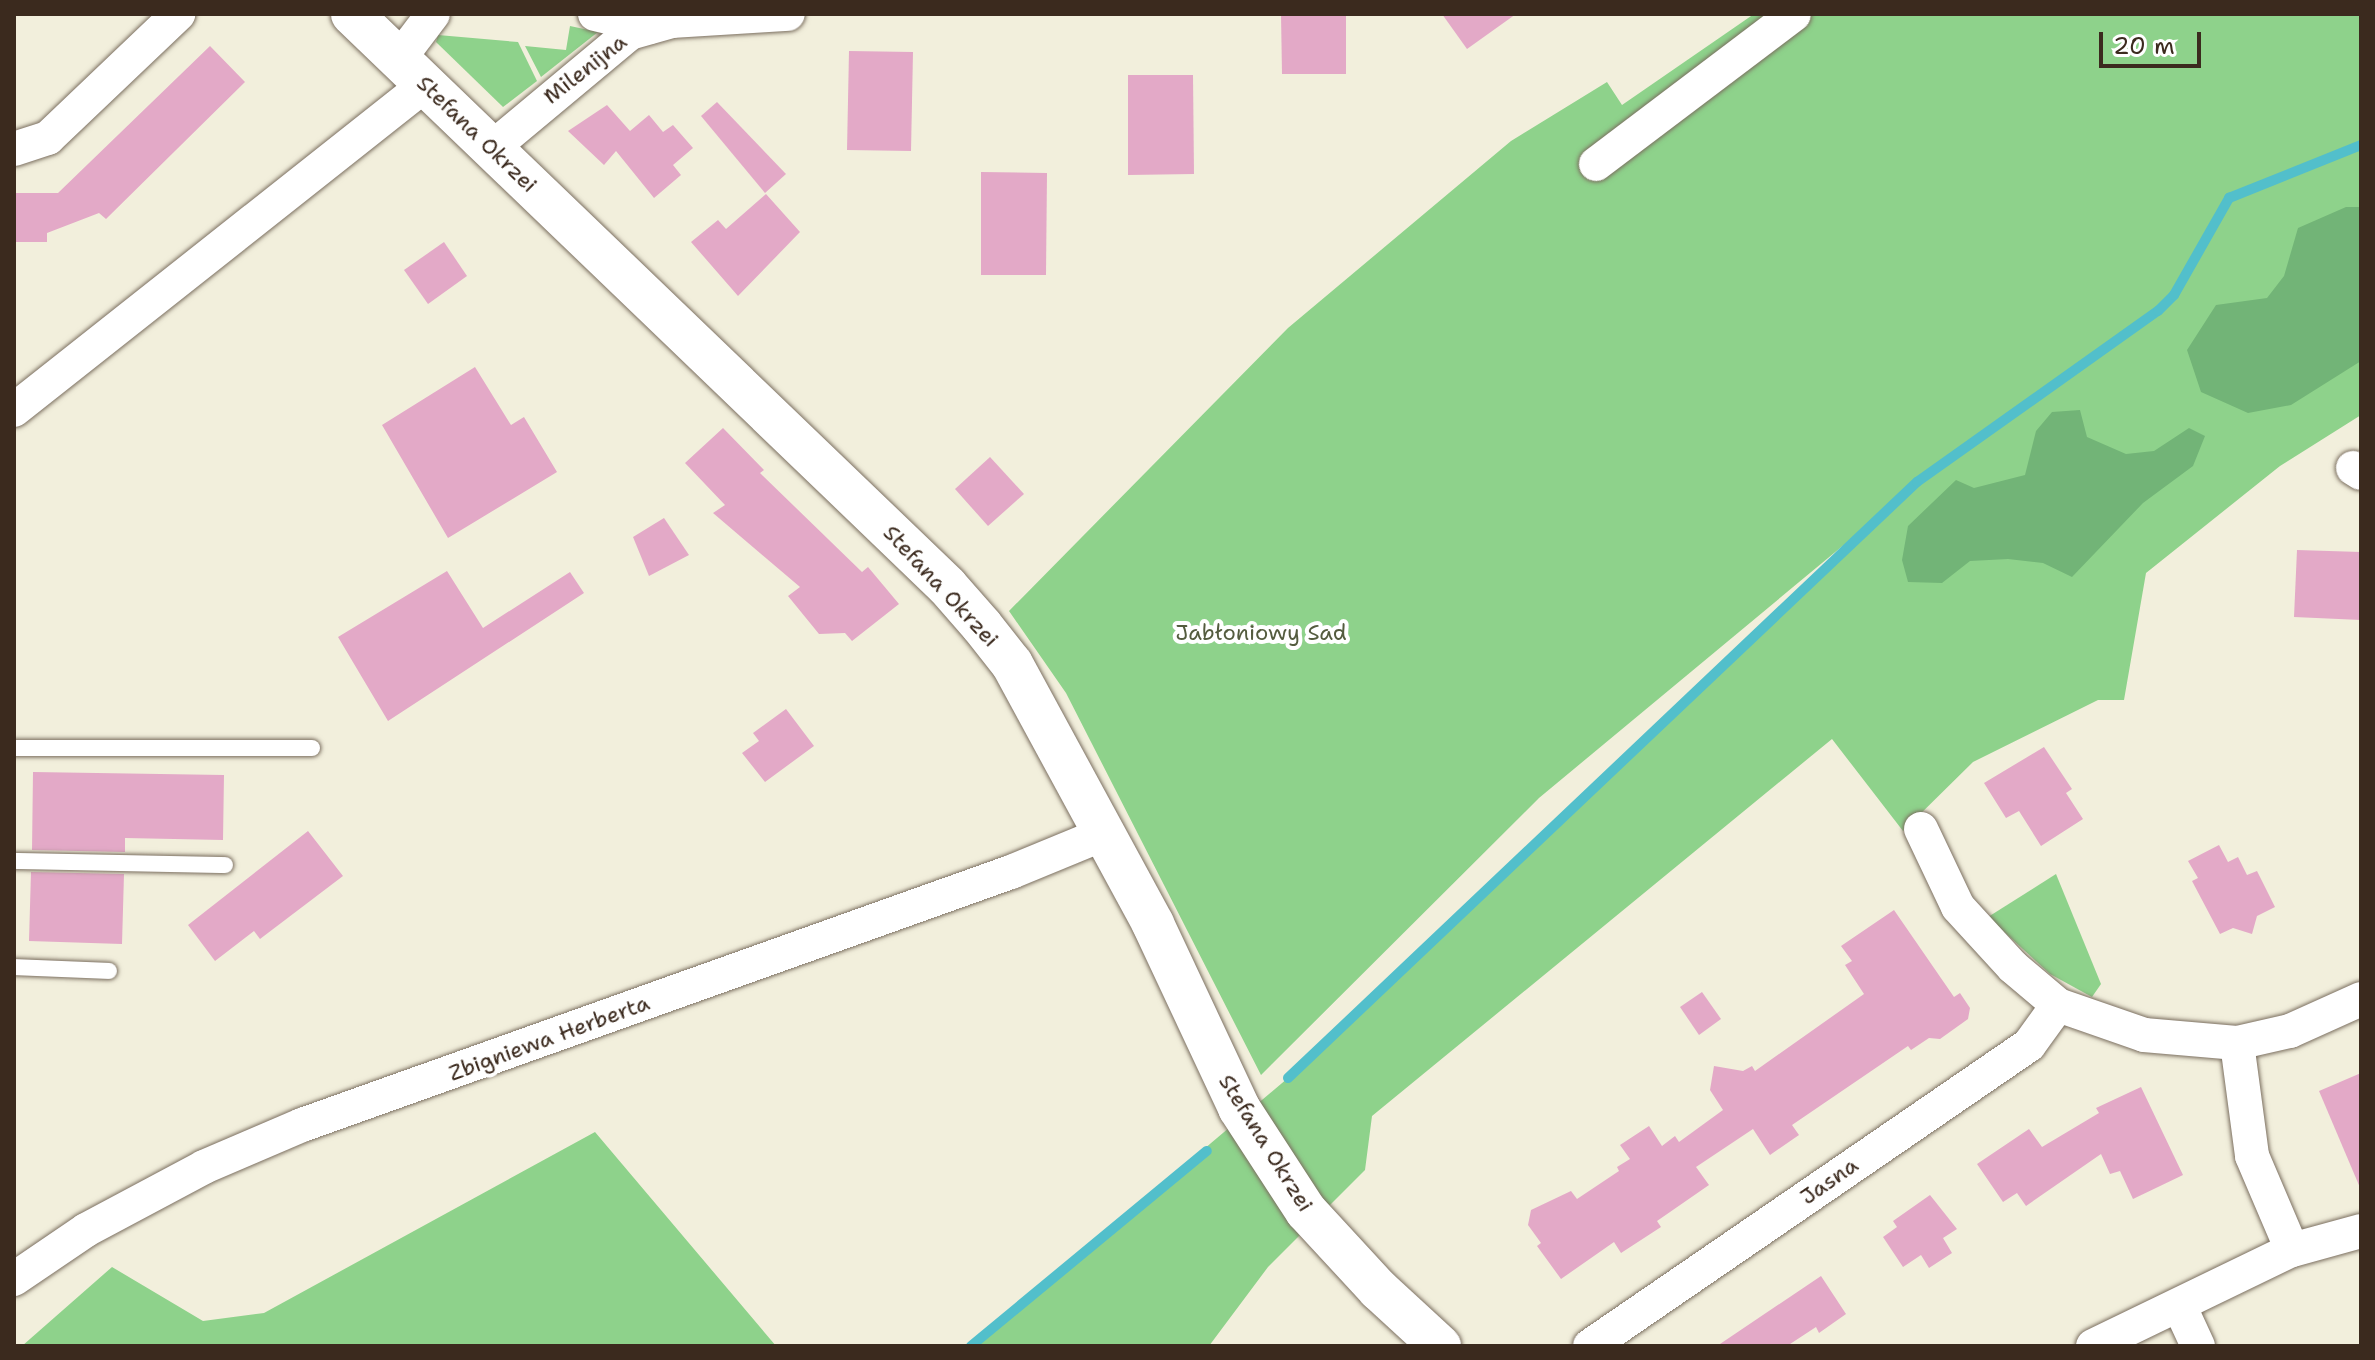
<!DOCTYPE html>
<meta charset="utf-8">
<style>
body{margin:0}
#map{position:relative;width:2375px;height:1360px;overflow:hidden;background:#f2efdc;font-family:"Shantell Sans",sans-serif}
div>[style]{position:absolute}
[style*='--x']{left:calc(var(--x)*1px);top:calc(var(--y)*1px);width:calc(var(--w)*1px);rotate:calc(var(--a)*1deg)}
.green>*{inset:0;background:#8ed28b}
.forest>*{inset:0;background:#72b477}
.stream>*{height:10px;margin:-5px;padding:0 5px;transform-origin:5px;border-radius:5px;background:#52bfcb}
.building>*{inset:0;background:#e3a9c7}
.roads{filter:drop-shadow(0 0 2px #7b6f60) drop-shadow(0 0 2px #7b6f60)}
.service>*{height:16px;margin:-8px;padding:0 8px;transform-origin:8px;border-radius:8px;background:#fff}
.minor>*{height:34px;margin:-17px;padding:0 17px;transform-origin:17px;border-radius:17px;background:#fff}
.tertiary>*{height:42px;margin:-21px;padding:0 21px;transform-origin:21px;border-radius:21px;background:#fff}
span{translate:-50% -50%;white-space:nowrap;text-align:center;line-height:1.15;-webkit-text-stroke:8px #fff;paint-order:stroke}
.street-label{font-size:22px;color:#3b2a1e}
.park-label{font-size:22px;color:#545c3f}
.frame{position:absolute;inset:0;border:16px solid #3b2a1e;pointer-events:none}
.scale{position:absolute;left:2099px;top:32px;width:102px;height:36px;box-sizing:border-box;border:4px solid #3b2a1e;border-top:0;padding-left:10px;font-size:24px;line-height:28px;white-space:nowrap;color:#3b2a1e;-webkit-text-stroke:6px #fff;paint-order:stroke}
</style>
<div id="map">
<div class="green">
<div style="clip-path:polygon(1754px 14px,2361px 14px,2361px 415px,2280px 466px,2146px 573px,2124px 700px,2098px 700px,1973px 762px,1903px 831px,1832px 739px,1372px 1116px,1365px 1170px,1268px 1267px,1209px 1346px,971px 1346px,1288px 1078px,1904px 495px,1539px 798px,1261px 1075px,1066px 693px,1009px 611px,1288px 328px,1511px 141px,1607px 82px,1622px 105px)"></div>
<div style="clip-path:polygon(570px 26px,598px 32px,541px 77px,525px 46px,566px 50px)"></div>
<div style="clip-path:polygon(438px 35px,518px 42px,537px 81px,503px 107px,436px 42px)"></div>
<div style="clip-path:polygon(2056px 874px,2101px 984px,2092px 997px,2050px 974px,1988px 917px)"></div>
<div style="clip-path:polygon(595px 1132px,776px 1346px,22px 1346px,112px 1267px,203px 1321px,264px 1313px)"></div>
</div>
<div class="forest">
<div style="clip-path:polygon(2346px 207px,2361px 207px,2361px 361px,2291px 405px,2248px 413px,2201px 392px,2187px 350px,2216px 305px,2267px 298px,2284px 276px,2298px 228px)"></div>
<div style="clip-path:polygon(2080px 410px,2087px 437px,2126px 454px,2154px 451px,2189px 428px,2205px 436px,2193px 466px,2143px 503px,2072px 577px,2043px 563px,2008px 559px,1970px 561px,1942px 583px,1908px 582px,1902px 560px,1908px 526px,1956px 480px,1974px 488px,2025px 475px,2036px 431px,2052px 412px)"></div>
</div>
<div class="stream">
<div style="--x:1288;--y:1078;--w:867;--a:-43.46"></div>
<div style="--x:1917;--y:482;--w:296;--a:-35.4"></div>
<div style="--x:2158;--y:311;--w:23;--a:-45"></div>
<div style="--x:2174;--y:295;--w:112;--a:-60.4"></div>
<div style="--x:2229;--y:198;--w:142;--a:-21.9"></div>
<div style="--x:971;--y:1346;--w:306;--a:-39.6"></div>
</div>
<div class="building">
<div style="clip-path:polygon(1281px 14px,1346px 14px,1346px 74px,1282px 74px)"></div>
<div style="clip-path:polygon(1442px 14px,1516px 14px,1467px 49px)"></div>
<div style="clip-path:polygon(210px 46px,245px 82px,106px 219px,99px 213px,47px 233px,47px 242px,14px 242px,14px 193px,58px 193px)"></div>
<div style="clip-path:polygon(849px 51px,913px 52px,911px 151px,847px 150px)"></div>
<div style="clip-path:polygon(1128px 75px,1193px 75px,1194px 174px,1128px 175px)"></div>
<div style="clip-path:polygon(717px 102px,786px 174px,765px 193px,701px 116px)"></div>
<div style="clip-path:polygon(607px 105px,630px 131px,649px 115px,663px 132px,673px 125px,693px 148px,673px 165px,681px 175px,654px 198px,616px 151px,604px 165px,568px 131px)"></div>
<div style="clip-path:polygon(981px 172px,1047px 173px,1046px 275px,981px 275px)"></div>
<div style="clip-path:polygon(766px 194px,800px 232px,738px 296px,691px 242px,718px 220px,726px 229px)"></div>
<div style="clip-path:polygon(444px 242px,467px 276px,428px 304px,404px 270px)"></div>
<div style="clip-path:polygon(475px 367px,511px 425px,524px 417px,557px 472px,448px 538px,382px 425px)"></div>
<div style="clip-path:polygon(723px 428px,764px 470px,760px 473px,862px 572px,868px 567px,899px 604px,852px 641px,845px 633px,819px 634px,788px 596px,800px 587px,713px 513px,725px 505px,685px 463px)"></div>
<div style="clip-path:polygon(990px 457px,1024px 494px,988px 526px,955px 489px)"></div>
<div style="clip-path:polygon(664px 518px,689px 555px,649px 576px,633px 537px)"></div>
<div style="clip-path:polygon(2297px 550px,2361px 552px,2361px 620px,2294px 617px)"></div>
<div style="clip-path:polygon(447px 571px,483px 628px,570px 572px,584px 593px,388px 721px,338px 637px)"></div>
<div style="clip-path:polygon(786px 709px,814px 746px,765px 782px,742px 753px,759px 741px,753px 733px)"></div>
<div style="clip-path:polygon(2044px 747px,2072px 789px,2066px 793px,2083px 819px,2041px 846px,2019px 811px,2006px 818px,1984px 783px)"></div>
<div style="clip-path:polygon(33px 772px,224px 775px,223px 840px,125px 838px,125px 852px,32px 850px)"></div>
<div style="clip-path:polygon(308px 831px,343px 876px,260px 939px,254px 931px,215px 961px,188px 925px)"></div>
<div style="clip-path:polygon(2219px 845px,2228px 862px,2238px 857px,2247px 875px,2257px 871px,2275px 907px,2257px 916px,2252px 934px,2233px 928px,2220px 934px,2192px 881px,2198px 878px,2188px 861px)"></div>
<div style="clip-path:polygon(31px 872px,124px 874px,122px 944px,29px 941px)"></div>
<div style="clip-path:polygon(1894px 910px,1954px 997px,1960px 993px,1970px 1008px,1968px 1019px,1940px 1039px,1929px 1038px,1911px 1050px,1908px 1046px,1792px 1125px,1799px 1135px,1770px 1155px,1753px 1129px,1696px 1167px,1709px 1185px,1657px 1221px,1661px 1227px,1621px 1253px,1614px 1242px,1561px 1279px,1537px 1246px,1541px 1243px,1528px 1225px,1531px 1210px,1571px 1191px,1577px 1199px,1619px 1171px,1617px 1167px,1630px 1159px,1620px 1145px,1649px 1126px,1662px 1146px,1675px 1136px,1679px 1142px,1723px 1110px,1710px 1090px,1714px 1066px,1743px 1071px,1752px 1066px,1755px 1071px,1864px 994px,1845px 965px,1852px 961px,1841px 946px)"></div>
<div style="clip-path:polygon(1702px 992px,1721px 1019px,1699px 1035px,1680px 1007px)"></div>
<div style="clip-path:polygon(2361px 1073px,2361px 1190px,2319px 1091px)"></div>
<div style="clip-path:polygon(2141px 1087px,2183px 1175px,2133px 1199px,2120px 1171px,2110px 1174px,2101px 1154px,2026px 1206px,2017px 1193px,2003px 1202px,1977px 1164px,2029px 1129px,2042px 1147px,2099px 1113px,2096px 1108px)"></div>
<div style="clip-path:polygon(1930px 1195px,1957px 1229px,1943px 1238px,1952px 1253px,1929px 1268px,1921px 1255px,1903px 1267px,1883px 1237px,1897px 1227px,1893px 1221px)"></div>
<div style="clip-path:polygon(1821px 1276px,1846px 1314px,1819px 1333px,1816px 1327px,1787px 1346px,1717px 1346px)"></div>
</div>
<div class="roads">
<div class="service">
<div style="--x:14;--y:748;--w:298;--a:0"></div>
<div style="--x:14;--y:861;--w:211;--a:1.1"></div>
<div style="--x:14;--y:967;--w:95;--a:2.4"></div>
</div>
<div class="minor">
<div style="--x:595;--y:14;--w:56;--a:13.5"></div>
<div style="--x:399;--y:59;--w:56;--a:-52.9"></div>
<div style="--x:492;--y:148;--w:180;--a:-39.8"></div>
<div style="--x:630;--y:33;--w:44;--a:-15.9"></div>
<div style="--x:672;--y:21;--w:116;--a:-3.5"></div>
<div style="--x:14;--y:149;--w:36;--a:-18"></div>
<div style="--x:48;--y:138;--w:180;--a:-43.6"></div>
<div style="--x:1596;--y:164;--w:248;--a:-37.1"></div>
<div style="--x:14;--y:410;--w:524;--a:-38.34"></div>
<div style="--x:2353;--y:468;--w:9;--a:32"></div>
<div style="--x:1921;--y:829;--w:86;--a:64.6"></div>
<div style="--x:1958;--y:907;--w:81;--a:47.5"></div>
<div style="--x:2013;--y:967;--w:59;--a:40.2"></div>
<div style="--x:2237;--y:1043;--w:114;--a:82.4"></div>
<div style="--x:2252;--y:1156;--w:102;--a:66.9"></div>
<div style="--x:14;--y:1279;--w:87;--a:-34.2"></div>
<div style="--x:86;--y:1230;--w:134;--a:-28.1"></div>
<div style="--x:204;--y:1167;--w:107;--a:-23.2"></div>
<div style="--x:302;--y:1125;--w:753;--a:-19.64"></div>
<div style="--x:1011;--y:872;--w:100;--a:-22.4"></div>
<div style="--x:2180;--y:1307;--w:43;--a:65.2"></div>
<div style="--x:1590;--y:1346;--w:532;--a:-34.44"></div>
<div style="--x:2029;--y:1045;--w:49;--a:-54.1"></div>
<div style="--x:2058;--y:1005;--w:91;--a:19.2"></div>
<div style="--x:2144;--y:1035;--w:93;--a:4.9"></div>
<div style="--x:2237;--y:1043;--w:54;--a:-12.8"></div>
<div style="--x:2290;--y:1031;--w:78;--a:-24.3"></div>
<div style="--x:2093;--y:1346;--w:221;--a:-25.8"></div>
<div style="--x:2292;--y:1250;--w:72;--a:-15.4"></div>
</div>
<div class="tertiary">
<div style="--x:352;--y:14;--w:825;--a:43.87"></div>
<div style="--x:947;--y:586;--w:53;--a:48.8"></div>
<div style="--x:982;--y:626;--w:48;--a:51.7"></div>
<div style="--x:1012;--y:664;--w:296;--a:61.5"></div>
<div style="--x:1153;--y:924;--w:203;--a:64.9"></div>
<div style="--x:1239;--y:1108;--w:123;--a:57"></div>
<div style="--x:1306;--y:1211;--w:108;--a:47.3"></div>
<div style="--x:1379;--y:1290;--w:83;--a:42.6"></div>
</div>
</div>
<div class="street-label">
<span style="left:585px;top:69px;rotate:-38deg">Milenijna</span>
<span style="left:477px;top:134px;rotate:44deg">Stefana Okrzei</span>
<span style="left:941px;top:586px;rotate:47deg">Stefana Okrzei</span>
<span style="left:549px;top:1038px;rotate:-20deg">Zbigniewa Herberta</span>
<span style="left:1266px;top:1143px;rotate:58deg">Stefana Okrzei</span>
<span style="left:1829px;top:1181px;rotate:-35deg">Jasna</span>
</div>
<div class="park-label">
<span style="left:1261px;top:633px">Jabłoniowy Sad</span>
</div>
<div class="frame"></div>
<div class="scale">20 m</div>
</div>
